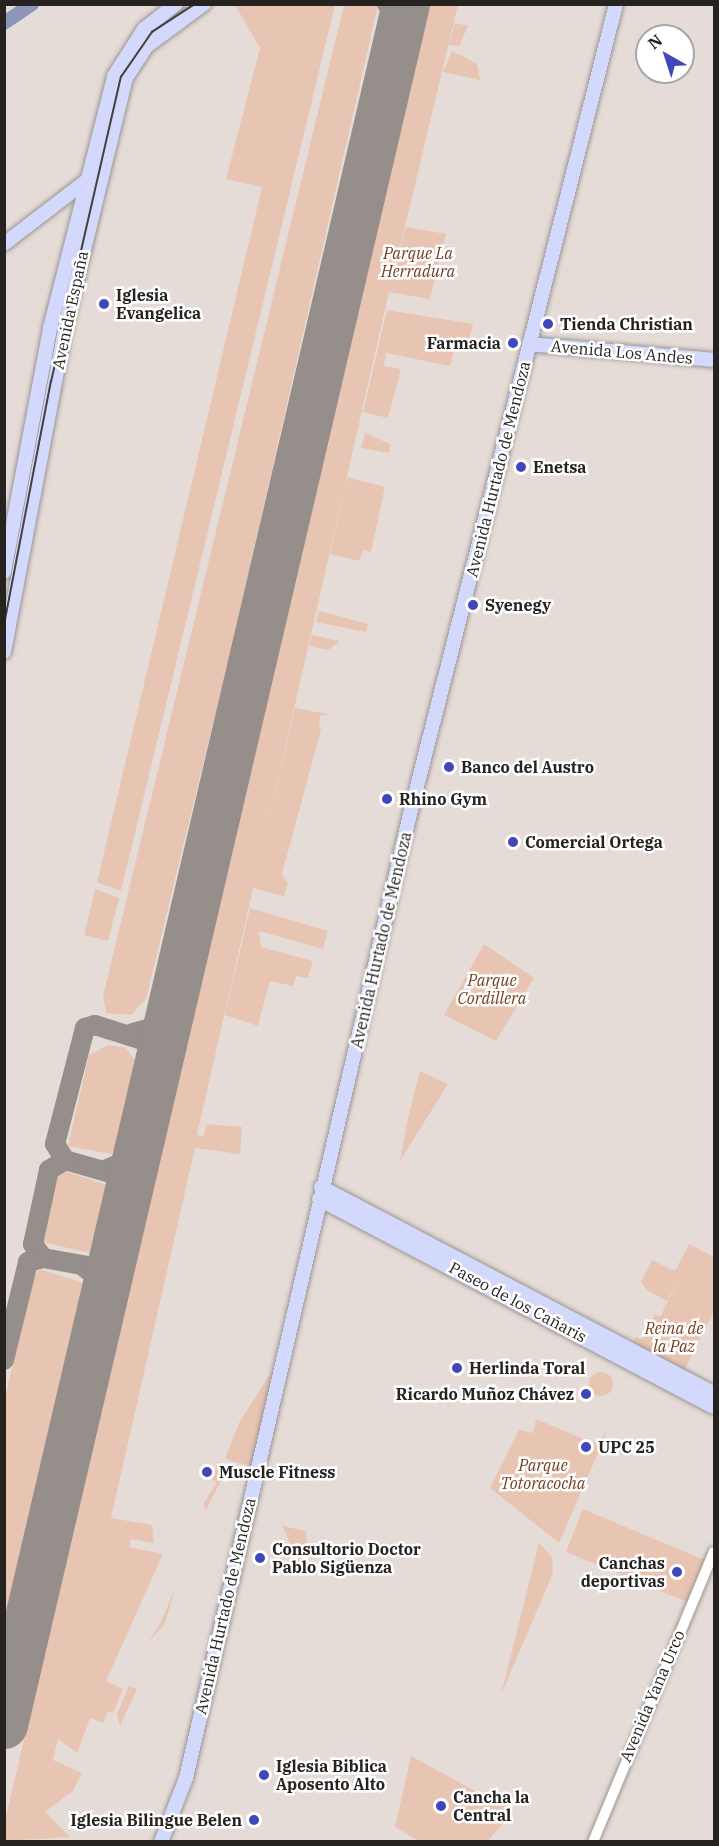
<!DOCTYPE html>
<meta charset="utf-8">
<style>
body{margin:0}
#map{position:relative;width:719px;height:1846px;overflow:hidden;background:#e5dcd8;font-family:"IBM Plex Serif",serif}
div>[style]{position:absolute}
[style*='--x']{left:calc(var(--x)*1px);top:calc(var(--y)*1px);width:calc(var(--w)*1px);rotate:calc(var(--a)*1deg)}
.green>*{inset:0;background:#e8c5b3}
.round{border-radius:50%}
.river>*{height:14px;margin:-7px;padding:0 7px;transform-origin:7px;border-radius:7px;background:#8d95ba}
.taxiway>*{height:20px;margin:-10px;padding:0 10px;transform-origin:10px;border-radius:10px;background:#958e8b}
.runway>*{height:48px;margin:-24px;padding:0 24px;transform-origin:24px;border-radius:24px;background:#958e8b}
.roads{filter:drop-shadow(0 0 2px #9c9591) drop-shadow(0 0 2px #9c9591)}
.minor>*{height:10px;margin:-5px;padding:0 5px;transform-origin:5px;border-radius:5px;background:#fff}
.major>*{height:14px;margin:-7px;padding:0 7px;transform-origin:7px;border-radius:7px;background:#d2d9fd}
.tram>*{height:1.5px;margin:-0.75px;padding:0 0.75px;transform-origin:0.75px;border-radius:0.75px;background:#45413e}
.dots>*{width:16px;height:16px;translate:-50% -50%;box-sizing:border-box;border:3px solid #fff;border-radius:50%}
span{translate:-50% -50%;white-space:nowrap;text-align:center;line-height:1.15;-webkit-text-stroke:5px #fff;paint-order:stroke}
.park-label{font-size:16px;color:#743f20;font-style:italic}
.poi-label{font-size:16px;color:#252220;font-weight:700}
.left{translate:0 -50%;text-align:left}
.right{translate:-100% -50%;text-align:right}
.street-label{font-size:16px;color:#252220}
.frame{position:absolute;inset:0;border:6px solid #252220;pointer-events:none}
.north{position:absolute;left:635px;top:24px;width:60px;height:60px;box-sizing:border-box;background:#fff;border:2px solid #a8a7a6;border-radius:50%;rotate:321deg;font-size:16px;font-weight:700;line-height:24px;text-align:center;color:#252220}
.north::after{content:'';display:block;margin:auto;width:21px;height:27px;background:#4246bb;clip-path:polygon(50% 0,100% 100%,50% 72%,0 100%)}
</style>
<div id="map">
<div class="green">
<div style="clip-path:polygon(235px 5px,335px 5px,121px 891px,97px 882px,262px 187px,226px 179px,260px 48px)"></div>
<div style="clip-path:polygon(344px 5px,378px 5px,230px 653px,146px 999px,131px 1015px,106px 1013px,103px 996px)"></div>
<div style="clip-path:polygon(429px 5px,458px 5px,396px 264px,406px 227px,446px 234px,430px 299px,389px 292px,197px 1135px,203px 1136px,207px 1124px,242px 1127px,240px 1154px,195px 1148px,111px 1518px,152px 1525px,154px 1543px,131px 1539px,129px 1547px,163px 1554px,106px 1681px,123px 1689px,113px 1713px,108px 1711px,103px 1723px,90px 1718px,77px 1753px,58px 1739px,53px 1760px,82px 1773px,73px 1791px,45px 1812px,70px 1837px,5px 1841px,5px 1821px)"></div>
<div style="clip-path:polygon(455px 23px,468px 26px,459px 46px,449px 45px)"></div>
<div style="clip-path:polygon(452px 51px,477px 64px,480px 80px,443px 72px)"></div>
<div style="clip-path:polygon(387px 310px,473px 324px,469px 341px,457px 340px,450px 366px,386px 353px,384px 366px,401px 369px,388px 418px,363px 412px)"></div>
<div style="clip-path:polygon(365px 432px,391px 445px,389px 453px,361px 448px)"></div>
<div style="clip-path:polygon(347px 477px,385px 487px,371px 552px,363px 550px,359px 561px,330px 554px)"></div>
<div style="clip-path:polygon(319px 611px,368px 624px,366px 632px,316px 622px)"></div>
<div style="clip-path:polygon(312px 635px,340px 641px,328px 650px,309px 646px)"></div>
<div style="clip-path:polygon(295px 708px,333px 715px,321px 715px,319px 723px,321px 730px,282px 874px,288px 883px,284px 896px,253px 888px)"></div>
<div style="clip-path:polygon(95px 889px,119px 898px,108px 941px,84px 935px)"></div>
<div style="clip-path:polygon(250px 908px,328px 931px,323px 949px,259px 931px,261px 947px,313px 961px,308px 978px,296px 976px,293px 986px,270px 981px,258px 1026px,225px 1015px)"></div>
<div style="clip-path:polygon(484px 944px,534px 978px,496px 1041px,444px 1015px)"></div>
<div style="clip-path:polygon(109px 1045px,126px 1048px,139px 1066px,118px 1147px,111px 1154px,68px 1146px,89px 1055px)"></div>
<div style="clip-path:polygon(420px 1071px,448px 1084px,400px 1161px,409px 1113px)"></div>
<div style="clip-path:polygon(65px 1171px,107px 1185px,89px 1253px,43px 1242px,58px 1175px)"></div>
<div style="clip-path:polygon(689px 1244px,714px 1257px,714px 1311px,683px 1373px,631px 1346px,636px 1337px,642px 1339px,655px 1314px,660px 1317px,680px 1277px,667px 1301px,647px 1290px,641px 1282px,652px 1260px,675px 1271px)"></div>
<div style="clip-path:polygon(40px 1269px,83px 1283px,5px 1623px,5px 1398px,32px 1280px)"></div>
<div style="clip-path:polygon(276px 1365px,255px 1467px,231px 1461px,225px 1458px,240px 1421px)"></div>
<div class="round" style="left:589px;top:1372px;width:24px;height:24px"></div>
<div style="clip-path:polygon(536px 1419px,596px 1444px,608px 1430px,559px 1543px,490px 1488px,519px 1430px,533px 1433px)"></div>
<div style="clip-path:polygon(218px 1462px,228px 1467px,205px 1512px,204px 1503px,217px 1482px,212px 1480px)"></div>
<div style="clip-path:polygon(583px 1509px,707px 1561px,690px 1603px,566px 1552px)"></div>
<div style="clip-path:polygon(282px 1526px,306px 1531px,308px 1556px,298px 1561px)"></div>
<div style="clip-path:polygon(539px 1543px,552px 1557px,553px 1573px,501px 1695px)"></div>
<div style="clip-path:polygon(176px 1587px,164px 1625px,148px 1642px,160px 1624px)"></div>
<div style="clip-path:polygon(129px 1686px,137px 1689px,120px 1726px,117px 1714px)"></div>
<div style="clip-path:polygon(411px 1756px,468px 1787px,514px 1810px,488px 1841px,419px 1841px,395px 1827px)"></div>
</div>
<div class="river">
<div style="--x:4;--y:23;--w:34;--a:-34"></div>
</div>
<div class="taxiway">
<div style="--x:387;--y:4;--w:27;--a:57"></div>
<div style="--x:133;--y:1033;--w:27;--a:-15"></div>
<div style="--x:159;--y:1026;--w:28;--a:-58"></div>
<div style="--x:65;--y:1160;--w:54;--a:16.1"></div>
<div style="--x:117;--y:1175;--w:32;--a:72"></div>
<div style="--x:107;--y:1169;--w:29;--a:-22"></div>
<div style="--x:134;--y:1158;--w:22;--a:-69"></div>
<div style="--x:43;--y:1258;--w:52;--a:10"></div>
<div style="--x:94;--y:1267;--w:16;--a:-30"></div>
<div style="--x:108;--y:1259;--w:21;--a:-61"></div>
<div style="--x:85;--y:1268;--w:19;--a:36"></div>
<div style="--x:100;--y:1279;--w:26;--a:83"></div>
<div style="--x:4;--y:1360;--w:101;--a:-76.2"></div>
<div style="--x:28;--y:1262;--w:16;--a:-15"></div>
<div style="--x:43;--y:1258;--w:17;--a:-126"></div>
<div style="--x:33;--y:1244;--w:76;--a:-77.8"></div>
<div style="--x:49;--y:1170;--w:19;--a:-32"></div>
<div style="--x:65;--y:1160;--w:19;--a:-122"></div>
<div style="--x:55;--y:1144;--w:120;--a:-75.5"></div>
<div style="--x:85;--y:1028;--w:10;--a:-17"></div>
<div style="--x:95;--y:1025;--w:52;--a:17.7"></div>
<div style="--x:145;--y:1041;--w:19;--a:58"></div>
<div style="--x:155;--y:1057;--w:25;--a:90"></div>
</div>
<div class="runway">
<div style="--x:4;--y:1725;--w:1767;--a:-76.85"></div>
</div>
<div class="roads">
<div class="minor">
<div style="--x:593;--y:1842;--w:314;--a:-67.4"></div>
</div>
<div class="major">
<div style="--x:4;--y:244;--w:103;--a:-37.5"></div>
<div style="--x:529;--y:344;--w:186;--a:4.9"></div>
<div style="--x:4;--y:572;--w:248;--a:-79.3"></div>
<div style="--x:50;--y:328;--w:260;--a:-75.7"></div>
<div style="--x:114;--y:76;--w:56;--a:-57.4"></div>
<div style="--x:144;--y:29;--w:41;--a:-38"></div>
<div style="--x:4;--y:652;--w:334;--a:-79.3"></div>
<div style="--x:66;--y:324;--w:253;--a:-76.3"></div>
<div style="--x:126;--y:78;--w:38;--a:-57"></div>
<div style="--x:147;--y:46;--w:71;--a:-36.4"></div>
<div style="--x:321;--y:1187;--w:444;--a:27.7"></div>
<div style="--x:319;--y:1199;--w:446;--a:27.8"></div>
<div style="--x:161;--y:1842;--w:69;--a:-68.7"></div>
<div style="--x:186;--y:1778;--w:986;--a:-76.92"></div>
<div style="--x:409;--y:818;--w:840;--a:-75.73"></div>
</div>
</div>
<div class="tram">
<div style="--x:4;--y:625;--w:248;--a:-79.1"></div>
<div style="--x:51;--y:382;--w:313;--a:-77.1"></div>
<div style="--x:121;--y:77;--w:55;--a:-55.4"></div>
<div style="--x:152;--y:32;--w:51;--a:-33.1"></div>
</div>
<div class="dots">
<div style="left:104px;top:304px;background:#4246bb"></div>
<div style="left:548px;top:324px;background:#4246bb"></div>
<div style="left:513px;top:343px;background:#4246bb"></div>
<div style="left:521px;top:467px;background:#4246bb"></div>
<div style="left:473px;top:605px;background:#4246bb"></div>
<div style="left:449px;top:767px;background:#4246bb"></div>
<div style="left:387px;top:799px;background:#4246bb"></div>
<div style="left:513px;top:842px;background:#4246bb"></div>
<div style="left:457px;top:1368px;background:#4246bb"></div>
<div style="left:586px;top:1394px;background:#4246bb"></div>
<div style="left:586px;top:1447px;background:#4246bb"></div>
<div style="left:207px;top:1472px;background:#4246bb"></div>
<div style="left:260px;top:1558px;background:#4246bb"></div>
<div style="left:677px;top:1572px;background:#4246bb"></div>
<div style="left:264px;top:1775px;background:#4246bb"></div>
<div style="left:441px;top:1806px;background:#4246bb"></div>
<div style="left:254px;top:1820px;background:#4246bb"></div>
</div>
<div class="park-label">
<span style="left:418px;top:262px">Parque La<br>Herradura</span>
<span style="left:492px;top:989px">Parque<br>Cordillera</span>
<span style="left:674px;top:1337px">Reina de<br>la Paz</span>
<span style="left:543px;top:1474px">Parque<br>Totoracocha</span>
</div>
<div class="poi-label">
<span class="left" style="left:116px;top:304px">Iglesia<br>Evangelica</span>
<span class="left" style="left:560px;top:324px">Tienda Christian</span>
<span class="right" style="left:501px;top:343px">Farmacia</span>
<span class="left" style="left:533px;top:467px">Enetsa</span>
<span class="left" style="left:485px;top:605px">Syenegy</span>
<span class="left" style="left:461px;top:767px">Banco del Austro</span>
<span class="left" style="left:399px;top:799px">Rhino Gym</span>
<span class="left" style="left:525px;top:842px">Comercial Ortega</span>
<span class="left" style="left:469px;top:1368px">Herlinda Toral</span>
<span class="right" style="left:574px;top:1394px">Ricardo Muñoz Chávez</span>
<span class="left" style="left:598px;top:1447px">UPC 25</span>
<span class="left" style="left:219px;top:1472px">Muscle Fitness</span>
<span class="left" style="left:272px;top:1558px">Consultorio Doctor<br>Pablo Sigüenza</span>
<span class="right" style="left:665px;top:1572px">Canchas<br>deportivas</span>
<span class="left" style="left:276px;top:1775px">Iglesia Biblica<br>Aposento Alto</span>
<span class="left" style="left:453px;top:1806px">Cancha la<br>Central</span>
<span class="right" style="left:242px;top:1820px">Iglesia Bilingue Belen</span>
</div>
<div class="street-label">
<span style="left:70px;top:310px;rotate:-78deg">Avenida España</span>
<span style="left:622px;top:352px;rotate:5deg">Avenida Los Andes</span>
<span style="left:498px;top:469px;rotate:-76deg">Avenida Hurtado de Mendoza</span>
<span style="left:381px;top:940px;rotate:-77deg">Avenida Hurtado de Mendoza</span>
<span style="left:518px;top:1302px;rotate:28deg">Paseo de los Cañaris</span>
<span style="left:225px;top:1606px;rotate:-77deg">Avenida Hurtado de Mendoza</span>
<span style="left:652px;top:1696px;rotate:-67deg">Avenida Yana Urco</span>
</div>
<div class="frame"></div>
<div class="north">N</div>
</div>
